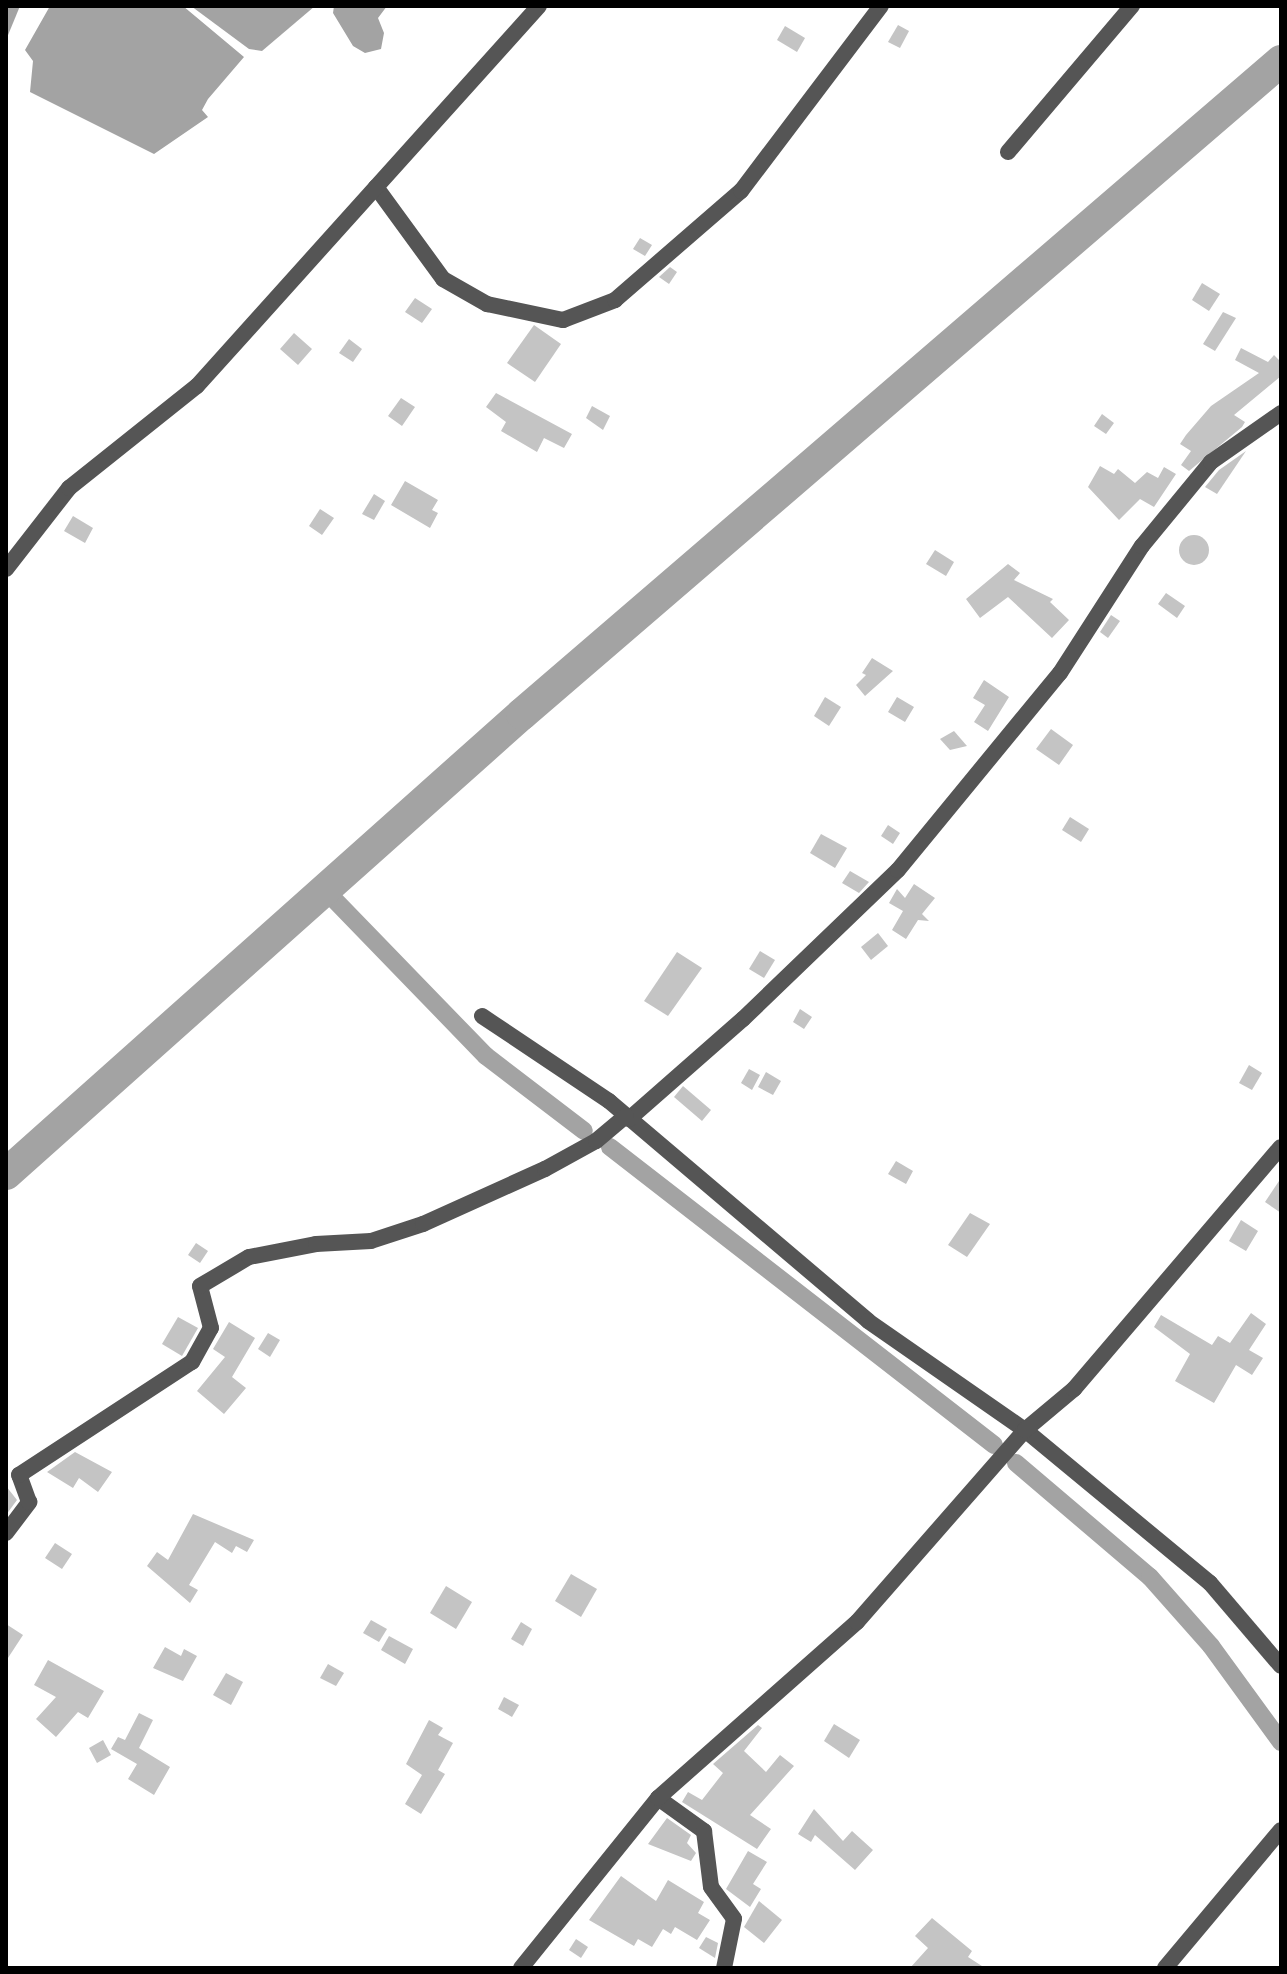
<!DOCTYPE html>
<style>
body{margin:0}
#map{position:relative;width:1287px;height:1974px;overflow:hidden;background:#fff;font-family:Rubik,sans-serif}
div>[style]{position:absolute}
[style*='--x']{left:calc(var(--x)*1px);top:calc(var(--y)*1px);width:calc(var(--w)*1px);rotate:calc(var(--a)*1deg)}
.water>*{inset:0;background:#a3a3a3}
.canal>*{height:18px;margin:-9px;padding:0 9px;transform-origin:9px;border-radius:9px;background:#a3a3a3}
.river>*{height:32px;margin:-16px;padding:0 16px;transform-origin:16px;border-radius:16px;background:#a3a3a3}
.building>*{inset:0;background:#c4c4c4}
.round{border-radius:50%}
.minor>*{height:16px;margin:-8px;padding:0 8px;transform-origin:8px;border-radius:8px;background:#555}
span{translate:-50% -50%;white-space:nowrap;text-align:center;line-height:1.15;-webkit-text-stroke:7px #fff;paint-order:stroke}
.frame{position:absolute;inset:0;border:8px solid #000;pointer-events:none}
</style>
<div id="map">
<div class="water">
<div style="clip-path:polygon(6px 6px,20px 6px,6px 40px)"></div>
<div style="clip-path:polygon(50px 6px,183px 6px,244px 57px,208px 99px,202px 110px,208px 117px,154px 154px,30px 92px,33px 61px,25px 50px)"></div>
<div style="clip-path:polygon(191px 6px,315px 6px,262px 51px,249px 49px)"></div>
<div style="clip-path:polygon(334px 6px,387px 6px,378px 18px,384px 33px,381px 49px,365px 53px,353px 46px,333px 13px)"></div>
</div>
<div class="canal">
<div style="--x:325;--y:890;--w:231;--a:45.9"></div>
<div style="--x:486;--y:1056;--w:123;--a:37.4"></div>
<div style="--x:610;--y:1147;--w:486;--a:37.8"></div>
<div style="--x:1016;--y:1463;--w:176;--a:40.4"></div>
<div style="--x:1150;--y:1577;--w:92;--a:48.5"></div>
<div style="--x:1211;--y:1646;--w:119;--a:53.9"></div>
</div>
<div class="river">
<div style="--x:6;--y:1174;--w:691;--a:-41.72"></div>
<div style="--x:522;--y:714;--w:1001;--a:-40.71"></div>
</div>
<div class="building">
<div style="clip-path:polygon(898px 25px,909px 31px,900px 48px,888px 42px)"></div>
<div style="clip-path:polygon(785px 26px,805px 38px,797px 52px,777px 40px)"></div>
<div style="clip-path:polygon(640px 238px,652px 245px,645px 256px,633px 249px)"></div>
<div style="clip-path:polygon(670px 267px,677px 272px,669px 284px,659px 277px)"></div>
<div style="clip-path:polygon(1202px 283px,1220px 294px,1209px 311px,1192px 300px)"></div>
<div style="clip-path:polygon(415px 298px,432px 309px,422px 323px,405px 312px)"></div>
<div style="clip-path:polygon(1223px 312px,1236px 318px,1215px 351px,1203px 344px)"></div>
<div style="clip-path:polygon(534px 325px,561px 344px,535px 382px,507px 363px)"></div>
<div style="clip-path:polygon(294px 333px,312px 349px,298px 365px,280px 349px)"></div>
<div style="clip-path:polygon(349px 339px,362px 349px,353px 362px,339px 353px)"></div>
<div style="clip-path:polygon(1241px 348px,1268px 362px,1274px 355px,1281px 362px,1281px 376px,1234px 415px,1245px 422px,1242px 427px,1189px 471px,1181px 465px,1191px 451px,1180px 444px,1186px 435px,1211px 406px,1259px 373px,1235px 360px)"></div>
<div style="clip-path:polygon(496px 393px,572px 434px,564px 448px,544px 438px,537px 452px,501px 431px,506px 422px,486px 407px)"></div>
<div style="clip-path:polygon(401px 398px,415px 407px,402px 426px,388px 416px)"></div>
<div style="clip-path:polygon(592px 406px,610px 416px,603px 430px,586px 418px)"></div>
<div style="clip-path:polygon(1102px 414px,1114px 423px,1106px 434px,1094px 426px)"></div>
<div style="clip-path:polygon(1246px 451px,1217px 494px,1205px 487px,1219px 470px)"></div>
<div style="clip-path:polygon(1100px 466px,1114px 474px,1118px 469px,1135px 483px,1147px 472px,1158px 478px,1164px 467px,1176px 474px,1154px 507px,1140px 499px,1119px 520px,1088px 487px)"></div>
<div style="clip-path:polygon(405px 481px,438px 500px,432px 510px,438px 513px,430px 528px,391px 505px)"></div>
<div style="clip-path:polygon(374px 494px,385px 501px,374px 520px,362px 514px)"></div>
<div style="clip-path:polygon(320px 509px,334px 518px,322px 535px,309px 526px)"></div>
<div style="clip-path:polygon(73px 516px,93px 528px,85px 543px,64px 531px)"></div>
<div class="round" style="left:1179px;top:535px;width:30px;height:30px"></div>
<div style="clip-path:polygon(935px 550px,954px 562px,946px 576px,926px 564px)"></div>
<div style="clip-path:polygon(1008px 564px,1020px 573px,1014px 580px,1053px 599px,1050px 602px,1069px 620px,1052px 638px,1008px 597px,980px 618px,966px 599px)"></div>
<div style="clip-path:polygon(1166px 593px,1185px 606px,1177px 618px,1158px 604px)"></div>
<div style="clip-path:polygon(1111px 615px,1120px 621px,1108px 638px,1100px 632px)"></div>
<div style="clip-path:polygon(872px 658px,893px 671px,865px 696px,856px 685px,866px 675px,862px 673px)"></div>
<div style="clip-path:polygon(984px 680px,1009px 697px,988px 731px,974px 722px,985px 705px,973px 698px)"></div>
<div style="clip-path:polygon(825px 697px,841px 707px,829px 726px,814px 716px)"></div>
<div style="clip-path:polygon(897px 697px,914px 707px,905px 722px,888px 712px)"></div>
<div style="clip-path:polygon(1051px 729px,1073px 745px,1059px 765px,1036px 749px)"></div>
<div style="clip-path:polygon(954px 731px,967px 746px,950px 750px,940px 739px)"></div>
<div style="clip-path:polygon(1070px 817px,1089px 829px,1081px 842px,1062px 830px)"></div>
<div style="clip-path:polygon(888px 825px,900px 833px,893px 844px,881px 836px)"></div>
<div style="clip-path:polygon(821px 834px,847px 848px,835px 868px,810px 853px)"></div>
<div style="clip-path:polygon(850px 871px,869px 882px,859px 893px,842px 883px)"></div>
<div style="clip-path:polygon(914px 884px,935px 898px,922px 914px,929px 921px,918px 920px,906px 939px,892px 930px,903px 911px,889px 903px,897px 889px,905px 898px)"></div>
<div style="clip-path:polygon(878px 933px,888px 946px,871px 960px,861px 947px)"></div>
<div style="clip-path:polygon(760px 951px,775px 960px,764px 978px,749px 969px)"></div>
<div style="clip-path:polygon(677px 952px,702px 968px,668px 1016px,644px 1001px)"></div>
<div style="clip-path:polygon(800px 1009px,812px 1017px,804px 1029px,793px 1022px)"></div>
<div style="clip-path:polygon(1249px 1065px,1262px 1073px,1252px 1090px,1239px 1083px)"></div>
<div style="clip-path:polygon(749px 1069px,760px 1075px,752px 1090px,741px 1083px)"></div>
<div style="clip-path:polygon(766px 1072px,781px 1081px,773px 1095px,758px 1087px)"></div>
<div style="clip-path:polygon(683px 1086px,711px 1110px,702px 1121px,674px 1097px)"></div>
<div style="clip-path:polygon(896px 1161px,913px 1171px,906px 1184px,888px 1174px)"></div>
<div style="clip-path:polygon(1281px 1178px,1281px 1213px,1265px 1202px)"></div>
<div style="clip-path:polygon(970px 1213px,990px 1224px,967px 1257px,948px 1245px)"></div>
<div style="clip-path:polygon(1241px 1220px,1258px 1231px,1246px 1251px,1229px 1241px)"></div>
<div style="clip-path:polygon(196px 1243px,208px 1251px,200px 1263px,188px 1255px)"></div>
<div style="clip-path:polygon(1251px 1313px,1266px 1324px,1249px 1350px,1263px 1358px,1252px 1375px,1236px 1365px,1214px 1403px,1175px 1381px,1190px 1354px,1154px 1327px,1161px 1315px,1212px 1345px,1218px 1336px,1230px 1343px)"></div>
<div style="clip-path:polygon(178px 1317px,198px 1328px,182px 1356px,162px 1344px)"></div>
<div style="clip-path:polygon(229px 1322px,255px 1338px,232px 1377px,246px 1388px,224px 1414px,197px 1391px,225px 1357px,213px 1349px)"></div>
<div style="clip-path:polygon(268px 1333px,280px 1340px,270px 1357px,258px 1349px)"></div>
<div style="clip-path:polygon(75px 1452px,112px 1472px,98px 1492px,79px 1478px,73px 1488px,47px 1472px)"></div>
<div style="clip-path:polygon(6px 1486px,17px 1500px,6px 1515px)"></div>
<div style="clip-path:polygon(193px 1514px,254px 1540px,247px 1552px,236px 1546px,232px 1553px,215px 1542px,189px 1585px,198px 1590px,190px 1603px,147px 1566px,157px 1552px,168px 1560px)"></div>
<div style="clip-path:polygon(55px 1543px,72px 1554px,62px 1569px,45px 1558px)"></div>
<div style="clip-path:polygon(571px 1574px,597px 1589px,581px 1617px,555px 1601px)"></div>
<div style="clip-path:polygon(446px 1586px,472px 1602px,456px 1629px,430px 1613px)"></div>
<div style="clip-path:polygon(371px 1620px,387px 1629px,379px 1642px,363px 1633px)"></div>
<div style="clip-path:polygon(521px 1622px,532px 1629px,523px 1646px,511px 1639px)"></div>
<div style="clip-path:polygon(6px 1624px,23px 1635px,6px 1661px)"></div>
<div style="clip-path:polygon(389px 1636px,413px 1649px,405px 1664px,381px 1650px)"></div>
<div style="clip-path:polygon(165px 1647px,181px 1656px,184px 1649px,197px 1656px,183px 1681px,153px 1668px)"></div>
<div style="clip-path:polygon(48px 1660px,104px 1691px,88px 1718px,78px 1712px,56px 1737px,36px 1719px,56px 1697px,34px 1685px)"></div>
<div style="clip-path:polygon(328px 1664px,344px 1673px,336px 1686px,320px 1678px)"></div>
<div style="clip-path:polygon(226px 1673px,243px 1682px,231px 1705px,213px 1695px)"></div>
<div style="clip-path:polygon(504px 1697px,519px 1705px,512px 1717px,498px 1709px)"></div>
<div style="clip-path:polygon(139px 1713px,153px 1720px,139px 1748px,170px 1767px,154px 1795px,128px 1779px,137px 1764px,111px 1749px,118px 1737px,125px 1740px)"></div>
<div style="clip-path:polygon(429px 1720px,443px 1728px,438px 1735px,453px 1743px,438px 1770px,445px 1774px,421px 1814px,405px 1804px,422px 1775px,406px 1764px)"></div>
<div style="clip-path:polygon(834px 1724px,860px 1740px,849px 1758px,824px 1741px)"></div>
<div style="clip-path:polygon(758px 1725px,762px 1728px,744px 1751px,766px 1772px,780px 1755px,794px 1766px,750px 1815px,771px 1829px,757px 1849px,682px 1802px,688px 1792px,702px 1800px,723px 1773px,713px 1764px)"></div>
<div style="clip-path:polygon(103px 1740px,111px 1755px,97px 1763px,89px 1748px)"></div>
<div style="clip-path:polygon(814px 1809px,843px 1841px,852px 1831px,873px 1850px,855px 1870px,815px 1835px,811px 1842px,798px 1834px)"></div>
<div style="clip-path:polygon(667px 1818px,691px 1835px,687px 1843px,696px 1853px,691px 1861px,648px 1844px)"></div>
<div style="clip-path:polygon(748px 1851px,767px 1862px,753px 1884px,761px 1889px,750px 1907px,726px 1889px)"></div>
<div style="clip-path:polygon(621px 1876px,656px 1901px,668px 1880px,704px 1902px,698px 1913px,710px 1920px,697px 1940px,675px 1927px,671px 1934px,663px 1929px,652px 1947px,638px 1939px,634px 1946px,589px 1920px)"></div>
<div style="clip-path:polygon(759px 1901px,782px 1920px,764px 1943px,744px 1927px)"></div>
<div style="clip-path:polygon(932px 1918px,972px 1951px,968px 1957px,985px 1968px,910px 1968px,928px 1948px,915px 1936px)"></div>
<div style="clip-path:polygon(706px 1937px,718px 1943px,715px 1958px,699px 1948px)"></div>
<div style="clip-path:polygon(576px 1939px,588px 1947px,581px 1958px,569px 1950px)"></div>
</div>
<div class="minor">
<div style="--x:1008;--y:152;--w:192;--a:-49.7"></div>
<div style="--x:376;--y:187;--w:114;--a:53.9"></div>
<div style="--x:443;--y:279;--w:51;--a:29.6"></div>
<div style="--x:487;--y:304;--w:78;--a:11.9"></div>
<div style="--x:563;--y:320;--w:56;--a:-21"></div>
<div style="--x:615;--y:300;--w:167;--a:-40.9"></div>
<div style="--x:741;--y:191;--w:232;--a:-52.9"></div>
<div style="--x:6;--y:569;--w:103;--a:-52.1"></div>
<div style="--x:69;--y:488;--w:164;--a:-38.6"></div>
<div style="--x:197;--y:386;--w:511;--a:-48.01"></div>
<div style="--x:482;--y:1016;--w:153;--a:33.8"></div>
<div style="--x:609;--y:1101;--w:340;--a:40.3"></div>
<div style="--x:868;--y:1321;--w:191;--a:34.8"></div>
<div style="--x:1025;--y:1430;--w:240;--a:39.6"></div>
<div style="--x:1210;--y:1583;--w:109;--a:49.5"></div>
<div style="--x:629;--y:1119;--w:152;--a:-41.3"></div>
<div style="--x:743;--y:1019;--w:215;--a:-43.9"></div>
<div style="--x:898;--y:870;--w:255;--a:-50.6"></div>
<div style="--x:1060;--y:673;--w:151;--a:-57.2"></div>
<div style="--x:1142;--y:546;--w:109;--a:-50.6"></div>
<div style="--x:1211;--y:462;--w:85;--a:-35"></div>
<div style="--x:6;--y:1533;--w:39;--a:-53"></div>
<div style="--x:29;--y:1502;--w:29;--a:-110"></div>
<div style="--x:19;--y:1475;--w:207;--a:-33.2"></div>
<div style="--x:192;--y:1362;--w:39;--a:-61"></div>
<div style="--x:211;--y:1328;--w:43;--a:-104.7"></div>
<div style="--x:200;--y:1286;--w:57;--a:-30.6"></div>
<div style="--x:249;--y:1257;--w:68;--a:-11"></div>
<div style="--x:316;--y:1244;--w:55;--a:-3.1"></div>
<div style="--x:371;--y:1241;--w:55;--a:-18.1"></div>
<div style="--x:423;--y:1224;--w:134;--a:-24.3"></div>
<div style="--x:545;--y:1169;--w:58;--a:-28.8"></div>
<div style="--x:596;--y:1141;--w:39;--a:-40"></div>
<div style="--x:658;--y:1798;--w:57;--a:35.7"></div>
<div style="--x:704;--y:1831;--w:56;--a:82.9"></div>
<div style="--x:711;--y:1887;--w:39;--a:54"></div>
<div style="--x:734;--y:1919;--w:50;--a:101.5"></div>
<div style="--x:521;--y:1968;--w:218;--a:-51.1"></div>
<div style="--x:658;--y:1798;--w:266;--a:-41.5"></div>
<div style="--x:857;--y:1622;--w:255;--a:-48.8"></div>
<div style="--x:1025;--y:1430;--w:64;--a:-39.9"></div>
<div style="--x:1074;--y:1389;--w:318;--a:-49.5"></div>
<div style="--x:1165;--y:1968;--w:180;--a:-50"></div>
</div>
<div class="frame"></div>
</div>
